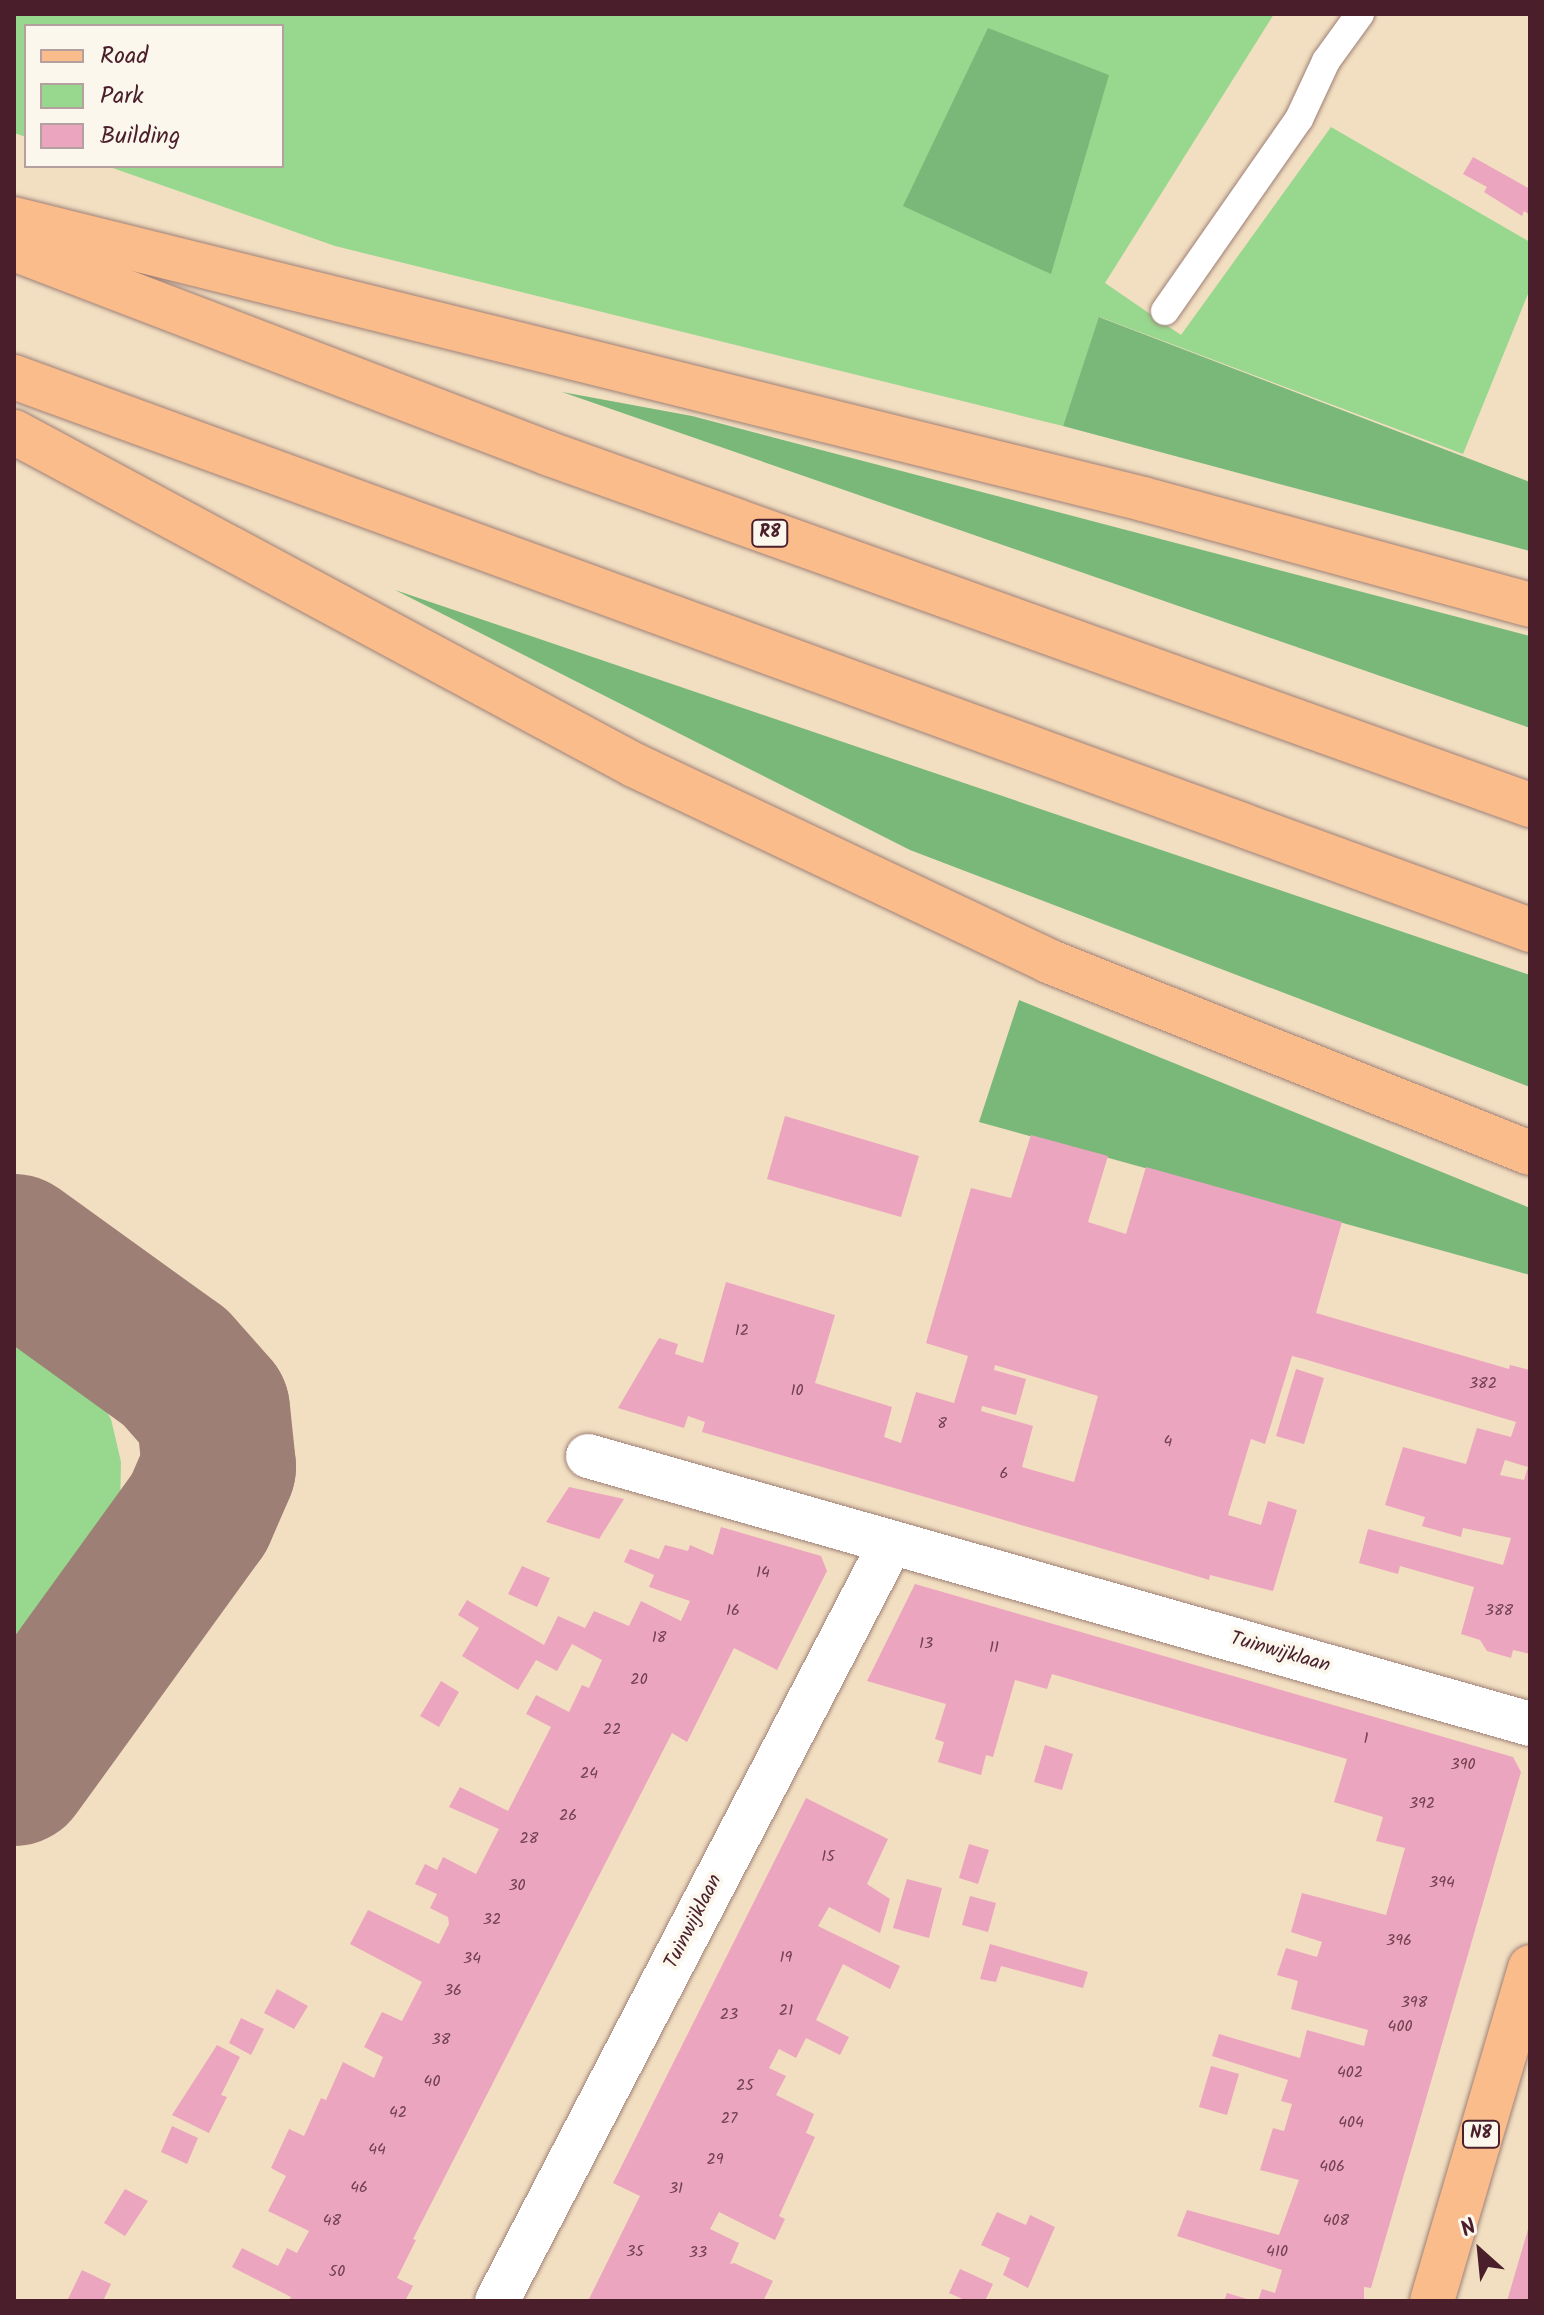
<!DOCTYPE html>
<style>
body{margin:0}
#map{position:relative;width:1544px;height:2315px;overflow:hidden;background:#f2dfc1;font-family:Kalam,sans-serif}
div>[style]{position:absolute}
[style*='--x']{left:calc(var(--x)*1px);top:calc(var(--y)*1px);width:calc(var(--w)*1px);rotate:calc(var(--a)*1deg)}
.green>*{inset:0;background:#97d78e}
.forest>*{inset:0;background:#79b879}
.taxiway>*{height:154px;margin:-77px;padding:0 77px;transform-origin:77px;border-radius:77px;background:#9e7f76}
.building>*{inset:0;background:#eba5be}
.roads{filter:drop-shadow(0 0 2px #9e7f76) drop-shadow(0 0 2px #9e7f76)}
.service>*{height:28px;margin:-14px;padding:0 14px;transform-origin:14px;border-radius:14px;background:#fff}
.minor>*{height:44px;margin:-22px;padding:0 22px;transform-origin:22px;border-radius:22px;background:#fff}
.primary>*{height:44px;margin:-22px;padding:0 22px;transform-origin:22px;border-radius:22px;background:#fabc8b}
.motorway>*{height:44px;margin:-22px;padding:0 22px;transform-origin:22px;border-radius:22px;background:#fabc8b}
span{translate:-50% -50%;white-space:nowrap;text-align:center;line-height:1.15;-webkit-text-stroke:8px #fbf7ec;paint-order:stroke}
.number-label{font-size:16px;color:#724050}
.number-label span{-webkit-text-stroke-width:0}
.shield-label span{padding:2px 6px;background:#fbf7ec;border:2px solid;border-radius:6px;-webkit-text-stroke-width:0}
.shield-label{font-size:18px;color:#4a1f2b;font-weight:700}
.street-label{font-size:20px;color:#4a1f2b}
.frame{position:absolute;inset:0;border:16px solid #4a1f2b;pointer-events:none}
.legend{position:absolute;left:24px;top:24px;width:260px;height:144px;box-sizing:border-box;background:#fbf7ec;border:2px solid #b4a19f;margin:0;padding:10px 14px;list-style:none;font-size:24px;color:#4a1f2b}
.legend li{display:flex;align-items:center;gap:16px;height:40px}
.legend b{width:40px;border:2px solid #b4a19f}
.north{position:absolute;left:1440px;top:2211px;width:80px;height:80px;-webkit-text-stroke:6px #fbf7ec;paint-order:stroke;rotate:333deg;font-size:22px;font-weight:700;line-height:32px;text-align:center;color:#4a1f2b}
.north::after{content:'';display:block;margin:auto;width:28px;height:36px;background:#4a1f2b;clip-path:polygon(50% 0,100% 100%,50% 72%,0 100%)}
</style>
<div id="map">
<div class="green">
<div style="clip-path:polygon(14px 14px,1274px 14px,1105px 283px,1181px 335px,1331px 127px,1530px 242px,1530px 289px,1463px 454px,1100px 317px,1063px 426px,335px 246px,107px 166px,282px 166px,282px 26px,26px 26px,26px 137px,14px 133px)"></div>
<div style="clip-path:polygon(14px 1322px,67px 1358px,86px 1379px,111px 1419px,121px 1462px,120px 1509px,110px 1545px,14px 1688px)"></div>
</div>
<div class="forest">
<div style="clip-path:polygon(988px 28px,1109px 75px,1051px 274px,903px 206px)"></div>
<div style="clip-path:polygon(1099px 317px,1530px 482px,1530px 551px,1063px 426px)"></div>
<div style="clip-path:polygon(562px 392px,692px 416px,1530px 636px,1530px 728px)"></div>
<div style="clip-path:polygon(395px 590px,1530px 975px,1530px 1087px,910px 850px)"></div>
<div style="clip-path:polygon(1019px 1000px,1530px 1208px,1530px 1275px,979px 1122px)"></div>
</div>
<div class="taxiway">
<div style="--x:14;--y:1251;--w:198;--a:35.8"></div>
<div style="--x:175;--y:1367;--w:57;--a:48.5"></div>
<div style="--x:213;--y:1410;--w:57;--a:84"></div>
<div style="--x:219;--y:1467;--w:50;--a:113.5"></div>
<div style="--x:199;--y:1513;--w:316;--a:125.9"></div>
</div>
<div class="building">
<div style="clip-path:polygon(1473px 157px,1530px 189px,1530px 215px,1524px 211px,1522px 216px,1484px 192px,1487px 187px,1463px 174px)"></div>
<div style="clip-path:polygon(785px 1116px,919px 1156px,901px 1217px,767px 1179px)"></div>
<div style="clip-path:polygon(evenodd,1031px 1135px,1108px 1156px,1088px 1222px,1126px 1234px,1146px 1167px,1342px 1222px,1316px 1313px,1509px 1369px,1510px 1365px,1530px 1370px,1530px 1654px,1513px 1650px,1511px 1658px,1487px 1651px,1480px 1640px,1461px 1634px,1474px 1587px,1400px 1566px,1398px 1574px,1359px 1563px,1368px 1529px,1503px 1565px,1511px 1538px,1463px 1528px,1461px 1537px,1422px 1526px,1425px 1517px,1385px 1505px,1403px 1447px,1466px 1464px,1477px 1428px,1511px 1437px,1516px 1422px,1304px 1359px,1292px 1356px,1265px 1444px,1251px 1439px,1228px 1515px,1261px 1525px,1268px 1501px,1297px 1510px,1273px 1591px,1210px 1575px,1209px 1580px,1203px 1578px,702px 1432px,705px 1422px,688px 1416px,684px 1428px,618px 1408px,659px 1338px,678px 1344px,675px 1354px,703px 1363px,726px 1282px,835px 1315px,815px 1383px,892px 1407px,884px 1437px,901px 1443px,916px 1392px,954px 1403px,968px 1356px,926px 1343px,971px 1188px,1011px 1198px,1031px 1135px,995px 1365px,1098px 1396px,1074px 1482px,1022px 1467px,1033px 1426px,981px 1411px,982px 1406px,1016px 1415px,1026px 1379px,994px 1370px,995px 1365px,1031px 1135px,1505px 1460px,1528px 1467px,1524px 1480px,1500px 1475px,1505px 1460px)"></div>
<div style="clip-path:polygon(1296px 1369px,1324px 1378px,1304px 1444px,1276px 1436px)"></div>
<div style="clip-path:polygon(569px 1487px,624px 1499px,599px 1539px,546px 1522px)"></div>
<div style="clip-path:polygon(721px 1527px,821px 1556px,827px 1571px,777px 1670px,734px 1648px,687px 1742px,672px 1733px,413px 2239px,416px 2240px,397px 2278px,413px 2286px,405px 2301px,289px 2301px,291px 2297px,232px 2267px,242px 2248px,278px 2266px,287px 2248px,297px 2253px,309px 2231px,268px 2211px,286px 2176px,271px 2168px,289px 2129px,304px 2136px,321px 2098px,326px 2100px,343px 2062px,374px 2078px,383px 2057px,364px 2047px,382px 2012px,402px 2021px,422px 1982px,350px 1944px,368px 1910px,439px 1944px,449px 1924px,448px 1917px,430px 1908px,437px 1894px,415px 1884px,425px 1864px,437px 1870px,443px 1857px,476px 1874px,499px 1829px,449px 1807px,460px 1787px,508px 1811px,551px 1727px,526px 1714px,536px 1695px,569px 1712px,582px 1685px,589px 1688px,602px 1660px,572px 1644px,557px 1671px,536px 1660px,518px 1690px,462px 1656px,479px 1628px,458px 1615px,467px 1600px,544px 1645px,558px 1616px,585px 1628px,594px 1611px,629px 1626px,641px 1601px,681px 1621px,690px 1601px,649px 1587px,654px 1575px,624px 1562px,630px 1549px,659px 1559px,665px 1545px,688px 1551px,690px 1545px,713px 1555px)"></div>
<div style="clip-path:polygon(522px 1566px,550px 1578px,537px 1607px,508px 1594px)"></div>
<div style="clip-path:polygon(915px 1584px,1513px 1757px,1521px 1772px,1371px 2288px,1364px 2287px,1364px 2301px,1258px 2301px,1262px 2289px,1275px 2293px,1282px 2270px,1177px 2236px,1187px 2210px,1279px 2235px,1299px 2180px,1260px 2170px,1273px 2128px,1284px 2131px,1292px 2104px,1281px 2101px,1288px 2080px,1212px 2056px,1219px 2034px,1300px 2058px,1307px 2030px,1364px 2046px,1368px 2030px,1291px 2009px,1298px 1981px,1277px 1975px,1286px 1948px,1317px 1957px,1322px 1942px,1291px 1932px,1302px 1893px,1386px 1915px,1405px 1848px,1376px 1841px,1383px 1817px,1334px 1802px,1347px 1759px,1052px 1674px,1047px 1689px,1015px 1680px,993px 1757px,986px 1755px,981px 1775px,938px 1762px,944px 1742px,935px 1739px,946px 1704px,867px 1681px)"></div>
<div style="clip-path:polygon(441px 1681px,459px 1692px,439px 1727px,420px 1716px)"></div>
<div style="clip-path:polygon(1045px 1745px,1073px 1754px,1062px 1790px,1034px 1782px)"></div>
<div style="clip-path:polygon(806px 1798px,888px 1839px,867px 1884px,890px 1899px,880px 1933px,829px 1907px,818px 1926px,900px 1966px,890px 1989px,843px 1964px,816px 2020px,849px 2037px,840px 2055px,806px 2038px,796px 2058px,779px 2049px,769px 2068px,786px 2076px,776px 2095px,814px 2114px,806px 2133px,815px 2137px,779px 2216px,785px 2219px,775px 2240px,719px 2212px,710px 2229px,739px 2243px,730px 2264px,734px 2263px,773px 2281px,763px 2301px,588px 2301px,640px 2196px,613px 2183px)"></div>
<div style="clip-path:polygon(969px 1844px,989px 1850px,978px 1884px,959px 1878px)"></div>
<div style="clip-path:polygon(907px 1879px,942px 1888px,929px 1938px,893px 1928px)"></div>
<div style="clip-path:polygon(970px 1896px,996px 1903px,988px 1932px,962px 1925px)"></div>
<div style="clip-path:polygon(990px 1944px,1088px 1972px,1083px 1988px,1001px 1966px,996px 1982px,980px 1979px)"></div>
<div style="clip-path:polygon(277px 1989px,308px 2006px,294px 2029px,264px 2013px)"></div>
<div style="clip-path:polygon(241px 2018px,264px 2029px,251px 2055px,229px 2043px)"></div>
<div style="clip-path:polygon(217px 2045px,240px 2057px,221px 2095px,227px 2097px,209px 2133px,172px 2115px)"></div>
<div style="clip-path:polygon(1211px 2066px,1239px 2074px,1227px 2115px,1199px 2107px)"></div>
<div style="clip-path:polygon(172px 2126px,198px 2138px,187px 2164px,161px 2152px)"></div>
<div style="clip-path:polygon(125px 2189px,148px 2201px,125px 2236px,104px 2223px)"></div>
<div style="clip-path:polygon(997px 2212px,1026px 2225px,1030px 2215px,1055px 2227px,1028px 2288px,1003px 2275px,1010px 2258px,981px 2245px)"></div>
<div style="clip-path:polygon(1530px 2226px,1530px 2301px,1507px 2301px,1529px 2226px)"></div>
<div style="clip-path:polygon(960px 2269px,993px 2284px,985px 2301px,967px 2301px,949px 2293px)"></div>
<div style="clip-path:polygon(82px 2270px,111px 2284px,103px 2301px,67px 2301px)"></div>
<div style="clip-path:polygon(1227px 2293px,1250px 2300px,1250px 2301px,1224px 2301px)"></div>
</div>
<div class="roads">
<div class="service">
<div style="--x:1165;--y:311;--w:234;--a:-55.1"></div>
<div style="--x:1299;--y:119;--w:64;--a:-65"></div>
<div style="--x:1326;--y:61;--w:58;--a:-54.1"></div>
</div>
<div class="minor">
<div style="--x:588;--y:1456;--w:979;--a:15.88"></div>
<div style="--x:497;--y:2301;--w:854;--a:-62.54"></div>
</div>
<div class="primary">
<div style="--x:1432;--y:2301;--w:348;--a:-73.6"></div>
</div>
<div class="motorway">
<div style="--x:14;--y:219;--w:1163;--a:13.93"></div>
<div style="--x:1143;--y:499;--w:401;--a:15.3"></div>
<div style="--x:14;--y:249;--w:571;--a:20.94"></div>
<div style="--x:547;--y:453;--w:1044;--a:19.7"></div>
<div style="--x:14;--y:377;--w:1614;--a:20.04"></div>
<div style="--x:14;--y:432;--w:704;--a:28.24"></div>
<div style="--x:634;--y:765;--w:458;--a:25.3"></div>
<div style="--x:1048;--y:961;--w:519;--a:21.72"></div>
</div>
</div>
<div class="number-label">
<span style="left:742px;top:1331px">12</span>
<span style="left:1483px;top:1384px">382</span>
<span style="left:797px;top:1391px">10</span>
<span style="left:942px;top:1424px">8</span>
<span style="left:1168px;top:1442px">4</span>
<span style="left:1004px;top:1474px">6</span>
<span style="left:763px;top:1573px">14</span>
<span style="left:733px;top:1611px">16</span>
<span style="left:1499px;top:1611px">388</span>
<span style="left:659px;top:1638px">18</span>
<span style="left:926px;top:1644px">13</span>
<span style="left:994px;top:1648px">11</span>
<span style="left:639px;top:1680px">20</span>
<span style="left:612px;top:1730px">22</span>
<span style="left:1366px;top:1739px">1</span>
<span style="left:1463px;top:1765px">390</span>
<span style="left:589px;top:1774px">24</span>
<span style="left:1422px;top:1804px">392</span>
<span style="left:568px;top:1816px">26</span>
<span style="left:529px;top:1839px">28</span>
<span style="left:828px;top:1857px">15</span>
<span style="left:1442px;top:1883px">394</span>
<span style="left:517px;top:1886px">30</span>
<span style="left:492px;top:1920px">32</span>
<span style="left:1399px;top:1941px">396</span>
<span style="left:786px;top:1958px">19</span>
<span style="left:472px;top:1959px">34</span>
<span style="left:453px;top:1991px">36</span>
<span style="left:1414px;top:2003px">398</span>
<span style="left:786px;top:2011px">21</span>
<span style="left:729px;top:2015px">23</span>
<span style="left:1400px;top:2027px">400</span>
<span style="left:441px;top:2040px">38</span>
<span style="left:1350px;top:2073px">402</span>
<span style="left:432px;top:2082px">40</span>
<span style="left:745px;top:2086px">25</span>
<span style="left:398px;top:2113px">42</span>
<span style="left:729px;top:2119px">27</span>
<span style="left:1351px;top:2123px">404</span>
<span style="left:377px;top:2150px">44</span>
<span style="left:715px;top:2160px">29</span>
<span style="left:1332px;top:2167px">406</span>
<span style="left:359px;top:2188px">46</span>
<span style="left:676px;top:2189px">31</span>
<span style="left:332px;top:2221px">48</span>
<span style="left:1336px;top:2221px">408</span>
<span style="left:635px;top:2252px">35</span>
<span style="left:1277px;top:2252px">410</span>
<span style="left:698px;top:2253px">33</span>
<span style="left:337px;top:2272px">50</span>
</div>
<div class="shield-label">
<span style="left:770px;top:533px">R8</span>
<span style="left:1481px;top:2134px">N8</span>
</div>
<div class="street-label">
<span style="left:1280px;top:1653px;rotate:16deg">Tuinwijklaan</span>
<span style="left:694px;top:1922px;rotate:-63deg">Tuinwijklaan</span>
</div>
<div class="frame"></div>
<ul class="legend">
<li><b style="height:10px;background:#fabc8b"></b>Road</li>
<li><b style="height:22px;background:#97d78e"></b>Park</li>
<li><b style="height:22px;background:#eba5be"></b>Building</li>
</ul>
<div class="north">N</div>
</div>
